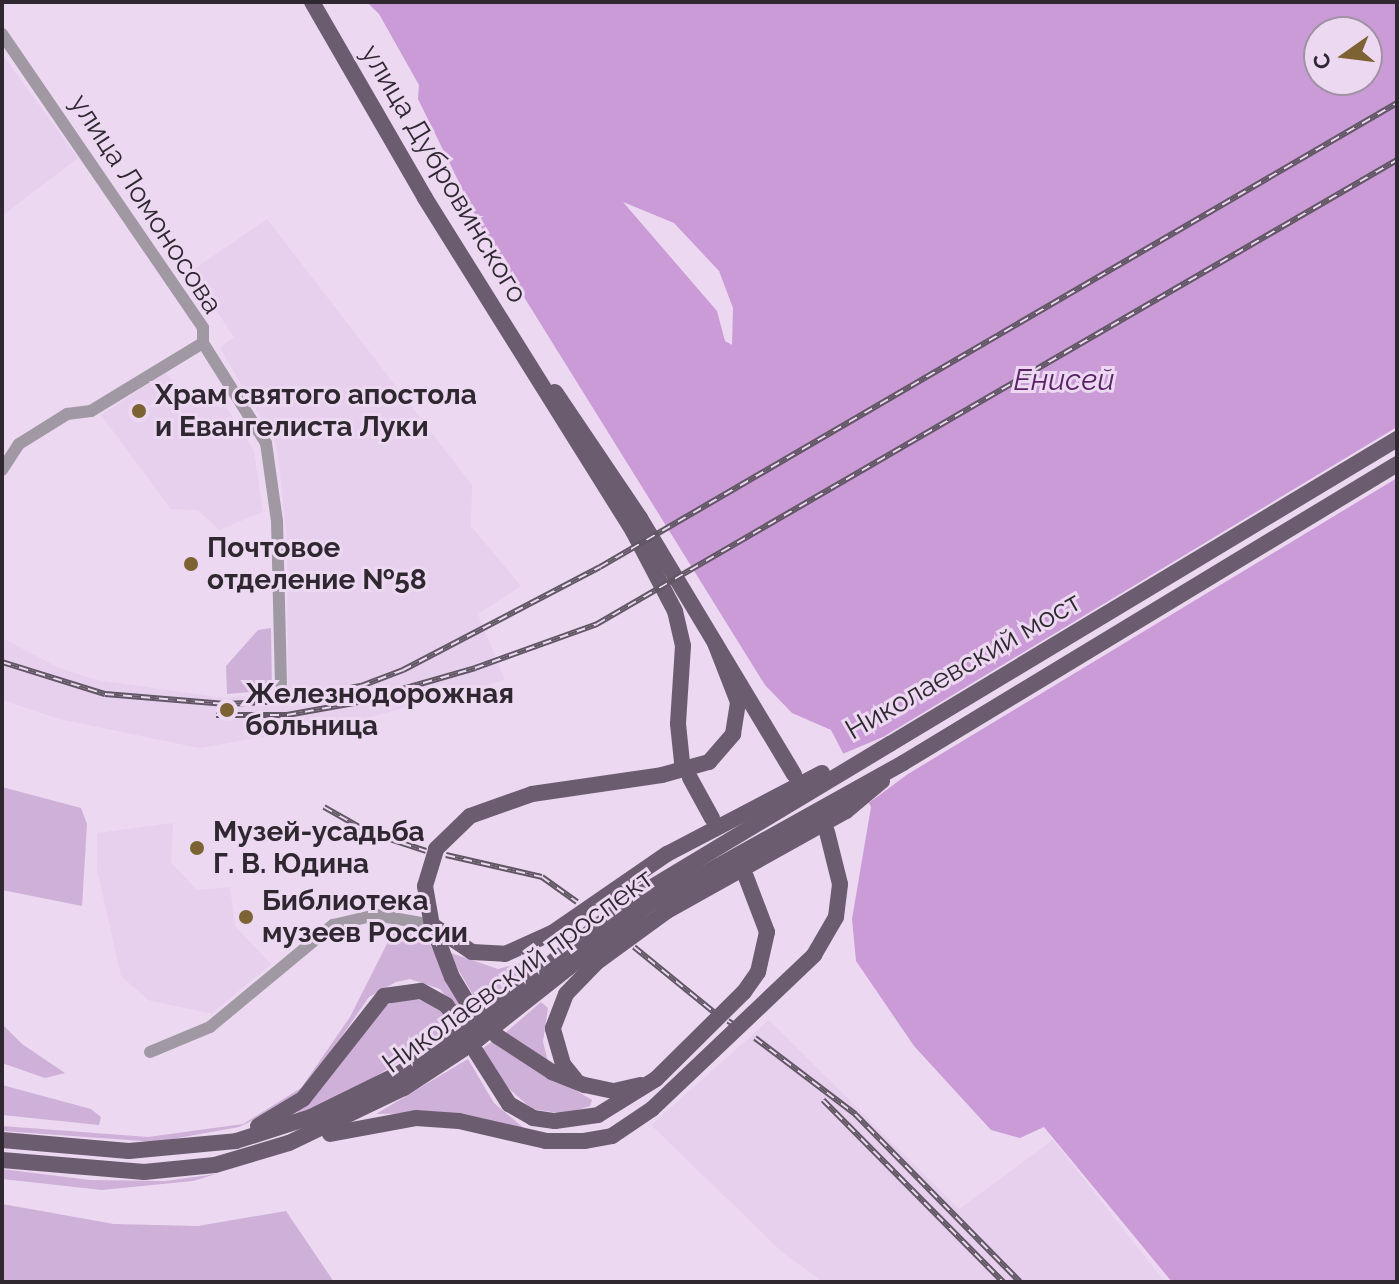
<!DOCTYPE html>
<meta charset="utf-8">
<style>
body{margin:0}
#map{position:relative;width:1399px;height:1284px;overflow:hidden;background:#ecd9f1;font-family:Raleway,sans-serif}
div>[style]{position:absolute}
[style*='--x']{left:calc(var(--x)*1px);top:calc(var(--y)*1px);width:calc(var(--w)*1px);rotate:calc(var(--a)*1deg)}
.built>*{inset:0;background:#e7cfee}
.green>*{inset:0;background:#cfb0d8}
.water>*{inset:0;background:#ca9bd7}
.pier>*{inset:0;background:#ecd9f1}
.minor>*{height:12px;margin:-6px;padding:0 6px;transform-origin:6px;border-radius:6px;background:#a098a3}
.major>*{height:16px;margin:-8px;padding:0 8px;transform-origin:8px;border-radius:8px;background:#6b5d6f}
.rail>*{height:6px;margin-top:-3px;transform-origin:0;background:repeating-linear-gradient(90deg,#ecd9f1 0 9px,#615764 0 18px);box-sizing:border-box;border-block:2px solid #615764}
.major-bridge>*{height:16px;margin:-8px;padding:0 8px;transform-origin:8px;border-radius:8px;background:#6b5d6f}
.dots>*{width:22px;height:22px;translate:-50% -50%;box-sizing:border-box;border:4px solid #ecd9f1;border-radius:50%}
span{translate:-50% -50%;white-space:nowrap;text-align:center;line-height:1.15;-webkit-text-stroke:6px #ecd9f1;paint-order:stroke}
.street-label{font-size:28px;color:#2f2831}
.poi-label{font-size:28px;color:#2f2831;font-weight:700}
.left{translate:0 -50%;text-align:left}
.water-label{font-size:30px;color:#5b2269;font-style:italic}
.frame{position:absolute;inset:0;border:4px solid #2f2831;pointer-events:none}
.north{position:absolute;left:1303px;top:16px;width:80px;height:80px;box-sizing:border-box;background:#ecd9f1;border:2px solid #a092a4;border-radius:50%;rotate:256deg;font-size:22px;font-weight:700;line-height:32px;text-align:center;color:#2f2831}
.north::after{content:'';display:block;margin:auto;width:28px;height:36px;background:#7d6234;clip-path:polygon(50% 0,100% 100%,50% 72%,0 100%)}
</style>
<div id="map">
<div class="built">
<div style="clip-path:polygon(2px 54px,78px 158px,2px 216px)"></div>
<div style="clip-path:polygon(267px 219px,472px 485px,471px 526px,521px 586px,478px 614px,505px 680px,360px 720px,199px 748px,59px 719px,2px 700px,2px 638px,59px 668px,97px 680px,224px 698px,288px 692px,287px 540px,277px 446px,220px 348px,234px 337px,190px 272px)"></div>
<div style="clip-path:polygon(165px 373px,192px 400px,227px 408px,254px 451px,263px 512px,219px 530px,198px 510px,171px 509px,101px 415px)"></div>
<div style="clip-path:polygon(173px 823px,171px 862px,197px 890px,230px 887px,235px 926px,271px 964px,212px 1014px,148px 1000px,121px 976px,97px 869px,97px 833px)"></div>
<div style="clip-path:polygon(769px 1020px,959px 1209px,1053px 1140px,1165px 1282px,823px 1282px,782px 1252px,651px 1125px)"></div>
</div>
<div class="green">
<div style="clip-path:polygon(271px 628px,272px 690px,227px 694px,226px 666px,258px 630px)"></div>
<div style="clip-path:polygon(2px 787px,81px 808px,87px 824px,82px 906px,2px 890px)"></div>
<div style="clip-path:polygon(395px 928px,427px 939px,469px 1016px,465px 1020px,440px 989px,410px 979px,396px 982px,369px 997px,308px 1085px,288px 1103px,239px 1127px,156px 1142px,2px 1131px,2px 1126px,148px 1137px,243px 1124px,301px 1088px,350px 1017px)"></div>
<div style="clip-path:polygon(448px 952px,498px 969px,524px 962px,530px 966px,480px 1007px)"></div>
<div style="clip-path:polygon(409px 996px,438px 1007px,451px 1025px,449px 1030px,354px 1090px,295px 1115px,382px 1007px)"></div>
<div style="clip-path:polygon(541px 1002px,548px 1008px,543px 1042px,548px 1061px,504px 1034px)"></div>
<div style="clip-path:polygon(2px 1024px,22px 1044px,65px 1073px,45px 1078px,2px 1063px)"></div>
<div style="clip-path:polygon(493px 1041px,592px 1100px,590px 1106px,565px 1114px,532px 1109px,501px 1082px,482px 1049px)"></div>
<div style="clip-path:polygon(468px 1059px,494px 1103px,525px 1129px,421px 1113px,376px 1114px)"></div>
<div style="clip-path:polygon(2px 1085px,91px 1109px,101px 1117px,99px 1125px,2px 1115px)"></div>
<div style="clip-path:polygon(2px 1169px,90px 1180px,165px 1181px,216px 1174px,193px 1181px,102px 1190px,2px 1179px)"></div>
<div style="clip-path:polygon(2px 1204px,114px 1224px,198px 1226px,286px 1211px,334px 1282px,2px 1282px)"></div>
</div>
<div class="water">
<div style="clip-path:polygon(evenodd,367px 2px,1397px 2px,1397px 1282px,1172px 1282px,1044px 1127px,1020px 1138px,991px 1130px,914px 1046px,856px 961px,852px 919px,871px 807px,831px 730px,792px 713px,765px 685px,483px 231px,418px 99px,419px 85px,379px 14px,367px 2px,1319px 32px,1367px 32px,1367px 80px,1319px 80px,1319px 32px,367px 2px,623px 202px,674px 223px,719px 271px,733px 308px,732px 345px,725px 341px,717px 311px,623px 202px)"></div>
</div>
<div class="pier">
<div style="clip-path:polygon(1397px 427px,1397px 478px,908px 774px,866px 805px,840px 755px,883px 737px)"></div>
</div>
<div class="minor">
<div style="--x:2;--y:34;--w:356;--a:55.6"></div>
<div style="--x:203;--y:328;--w:15;--a:90"></div>
<div style="--x:203;--y:343;--w:118;--a:57.8"></div>
<div style="--x:266;--y:443;--w:79;--a:82"></div>
<div style="--x:277;--y:521;--w:163;--a:88.6"></div>
<div style="--x:2;--y:470;--w:31;--a:-57"></div>
<div style="--x:19;--y:444;--w:57;--a:-32"></div>
<div style="--x:67;--y:414;--w:24;--a:-7"></div>
<div style="--x:91;--y:411;--w:131;--a:-31.3"></div>
<div style="--x:150;--y:1052;--w:65;--a:-22.6"></div>
<div style="--x:210;--y:1027;--w:160;--a:-39.7"></div>
<div style="--x:333;--y:925;--w:44;--a:-13.1"></div>
<div style="--x:376;--y:915;--w:57;--a:10.1"></div>
</div>
<div class="major">
<div style="--x:312;--y:2;--w:226;--a:60"></div>
<div style="--x:425;--y:198;--w:393;--a:58"></div>
<div style="--x:633;--y:531;--w:90;--a:62.3"></div>
<div style="--x:675;--y:611;--w:36;--a:77"></div>
<div style="--x:683;--y:646;--w:78;--a:93.7"></div>
<div style="--x:678;--y:724;--w:39;--a:84"></div>
<div style="--x:555;--y:392;--w:152;--a:56"></div>
<div style="--x:640;--y:518;--w:299;--a:59"></div>
<div style="--x:890;--y:744;--w:592;--a:-31.03"></div>
<div style="--x:903;--y:763;--w:577;--a:-31.18"></div>
<div style="--x:690;--y:778;--w:46;--a:61.2"></div>
<div style="--x:470;--y:816;--w:66;--a:-19.5"></div>
<div style="--x:532;--y:794;--w:131;--a:-8.3"></div>
<div style="--x:425;--y:886;--w:40;--a:80"></div>
<div style="--x:432;--y:925;--w:48;--a:34"></div>
<div style="--x:472;--y:952;--w:33;--a:3"></div>
<div style="--x:505;--y:954;--w:51;--a:-24.1"></div>
<div style="--x:432;--y:925;--w:56;--a:69"></div>
<div style="--x:452;--y:977;--w:39;--a:59"></div>
<div style="--x:744;--y:992;--w:24;--a:-55"></div>
<div style="--x:758;--y:972;--w:41;--a:-77.3"></div>
<div style="--x:767;--y:932;--w:59;--a:-110.9"></div>
<div style="--x:497;--y:1036;--w:66;--a:33.2"></div>
<div style="--x:552;--y:1072;--w:35;--a:22"></div>
<div style="--x:585;--y:1085;--w:30;--a:12"></div>
<div style="--x:614;--y:1091;--w:27;--a:-13"></div>
<div style="--x:476;--y:1052;--w:62;--a:57.6"></div>
<div style="--x:509;--y:1104;--w:28;--a:30"></div>
<div style="--x:533;--y:1118;--w:22;--a:8"></div>
<div style="--x:555;--y:1121;--w:43;--a:-7.9"></div>
<div style="--x:598;--y:1115;--w:68;--a:-31.8"></div>
<div style="--x:575;--y:1079;--w:19;--a:-129"></div>
<div style="--x:563;--y:1064;--w:37;--a:-106"></div>
<div style="--x:553;--y:1028;--w:36;--a:-69"></div>
<div style="--x:566;--y:994;--w:45;--a:-45.9"></div>
<div style="--x:258;--y:1126;--w:52;--a:-31"></div>
<div style="--x:303;--y:1099;--w:131;--a:-51.8"></div>
<div style="--x:384;--y:996;--w:37;--a:-8"></div>
<div style="--x:421;--y:991;--w:29;--a:29"></div>
<div style="--x:446;--y:1005;--w:20;--a:53"></div>
<div style="--x:330;--y:1134;--w:87;--a:-10.5"></div>
<div style="--x:416;--y:1118;--w:43;--a:4"></div>
<div style="--x:459;--y:1121;--w:89;--a:12.9"></div>
<div style="--x:546;--y:1141;--w:38;--a:0"></div>
<div style="--x:2;--y:1140;--w:127;--a:5"></div>
<div style="--x:129;--y:1151;--w:107;--a:-5.3"></div>
<div style="--x:236;--y:1141;--w:79;--a:-17.7"></div>
<div style="--x:311;--y:1117;--w:102;--a:-26.3"></div>
<div style="--x:2;--y:1160;--w:143;--a:4.8"></div>
<div style="--x:144;--y:1172;--w:71;--a:-5.6"></div>
<div style="--x:215;--y:1165;--w:77;--a:-16.6"></div>
<div style="--x:289;--y:1143;--w:127;--a:-25.6"></div>
</div>
<div class="rail">
<div style="--x:2;--y:662;--w:108;--a:17.3"></div>
<div style="--x:105;--y:694;--w:121;--a:4.7"></div>
<div style="--x:226;--y:704;--w:59;--a:-2.9"></div>
<div style="--x:285;--y:701;--w:77;--a:-11.2"></div>
<div style="--x:361;--y:686;--w:45;--a:-20.9"></div>
<div style="--x:403;--y:670;--w:222;--a:-27.6"></div>
<div style="--x:600;--y:567;--w:922;--a:-30.21"></div>
<div style="--x:216;--y:715;--w:71;--a:0"></div>
<div style="--x:287;--y:715;--w:68;--a:-10.2"></div>
<div style="--x:354;--y:703;--w:126;--a:-16.1"></div>
<div style="--x:475;--y:668;--w:130;--a:-19.8"></div>
<div style="--x:597;--y:624;--w:925;--a:-30.11"></div>
<div style="--x:324;--y:807;--w:51;--a:29.6"></div>
<div style="--x:368;--y:832;--w:61;--a:18.1"></div>
<div style="--x:446;--y:855;--w:98;--a:12.9"></div>
<div style="--x:542;--y:877;--w:43;--a:35.5"></div>
<div style="--x:634;--y:947;--w:104;--a:39.2"></div>
<div style="--x:728;--y:1021;--w:8;--a:30"></div>
<div style="--x:755;--y:1038;--w:126;--a:37.2"></div>
<div style="--x:855;--y:1114;--w:235;--a:45.5"></div>
<div style="--x:823;--y:1100;--w:256;--a:45.3"></div>
</div>
<div class="major-bridge">
<div style="--x:662;--y:775;--w:49;--a:-15.5"></div>
<div style="--x:709;--y:762;--w:37;--a:-49"></div>
<div style="--x:733;--y:734;--w:32;--a:-81"></div>
<div style="--x:738;--y:702;--w:63;--a:-111.3"></div>
<div style="--x:425;--y:886;--w:39;--a:-73"></div>
<div style="--x:436;--y:849;--w:47;--a:-44.1"></div>
<div style="--x:552;--y:933;--w:140;--a:-34.5"></div>
<div style="--x:667;--y:854;--w:175;--a:-27.6"></div>
<div style="--x:597;--y:962;--w:87;--a:-36.1"></div>
<div style="--x:667;--y:911;--w:205;--a:-29.2"></div>
<div style="--x:846;--y:811;--w:47;--a:-39.8"></div>
<div style="--x:402;--y:1072;--w:85;--a:-33.5"></div>
<div style="--x:473;--y:1025;--w:203;--a:-38.4"></div>
<div style="--x:632;--y:899;--w:301;--a:-31"></div>
<div style="--x:656;--y:1079;--w:124;--a:-44.7"></div>
<div style="--x:404;--y:1088;--w:87;--a:-33.3"></div>
<div style="--x:477;--y:1040;--w:218;--a:-38.3"></div>
<div style="--x:648;--y:905;--w:292;--a:-29.1"></div>
<div style="--x:584;--y:1141;--w:28;--a:-10"></div>
<div style="--x:612;--y:1136;--w:48;--a:-34"></div>
<div style="--x:652;--y:1109;--w:224;--a:-43.5"></div>
<div style="--x:814;--y:955;--w:44;--a:-59.9"></div>
<div style="--x:836;--y:917;--w:33;--a:-83"></div>
<div style="--x:840;--y:884;--w:54;--a:-104"></div>
</div>
<div class="dots">
<div style="left:139px;top:411px;background:#7d6234"></div>
<div style="left:191px;top:564px;background:#7d6234"></div>
<div style="left:227px;top:710px;background:#7d6234"></div>
<div style="left:197px;top:848px;background:#7d6234"></div>
<div style="left:246px;top:917px;background:#7d6234"></div>
</div>
<div class="street-label">
<span style="left:444px;top:174px;rotate:59deg">улица Дубровинского</span>
<span style="left:146px;top:204px;rotate:57deg">улица Ломоносова</span>
<span style="left:963px;top:666px;rotate:-30deg">Николаевский мост</span>
<span style="left:518px;top:971px;rotate:-36deg">Николаевский проспект</span>
</div>
<div class="poi-label">
<span class="left" style="left:155px;top:411px">Храм святого апостола<br>и Евангелиста Луки</span>
<span class="left" style="left:207px;top:564px">Почтовое<br>отделение №58</span>
<span class="left" style="left:245px;top:710px">Железнодорожная<br>больница</span>
<span class="left" style="left:213px;top:848px">Музей-усадьба<br>Г. В. Юдина</span>
<span class="left" style="left:262px;top:917px">Библиотека<br>музеев России</span>
</div>
<div class="water-label">
<span style="left:1064px;top:380px">Енисей</span>
</div>
<div class="frame"></div>
<div class="north">С</div>
</div>
